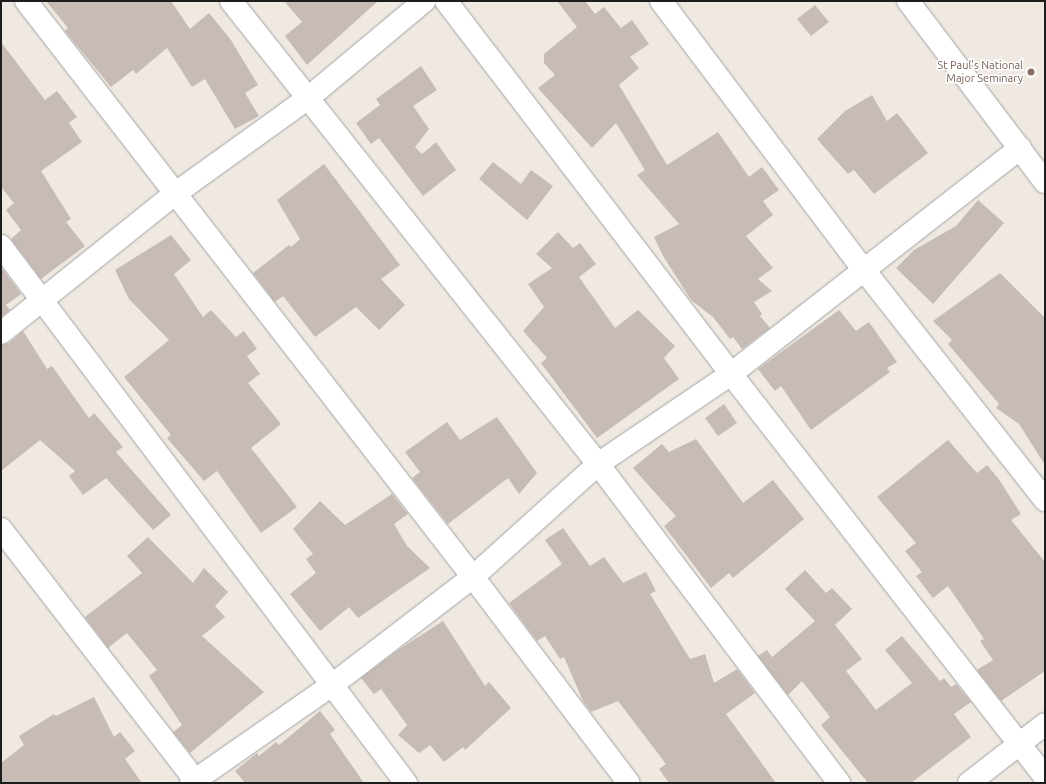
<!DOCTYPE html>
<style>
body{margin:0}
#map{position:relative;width:1046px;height:784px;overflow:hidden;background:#efe9e2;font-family:Ubuntu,sans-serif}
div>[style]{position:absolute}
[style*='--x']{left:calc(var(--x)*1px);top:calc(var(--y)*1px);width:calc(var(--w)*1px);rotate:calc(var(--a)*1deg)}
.building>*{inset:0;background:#c7bbb5}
.roads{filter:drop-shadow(0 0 1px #a4a4a4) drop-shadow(0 0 1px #a4a4a4)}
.minor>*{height:22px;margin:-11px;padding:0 11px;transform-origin:11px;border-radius:11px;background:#fff}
.dots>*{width:11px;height:11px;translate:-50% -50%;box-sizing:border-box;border:2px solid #fff;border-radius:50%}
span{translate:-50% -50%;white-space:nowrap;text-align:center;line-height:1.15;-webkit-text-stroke:3px #fff;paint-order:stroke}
.education-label{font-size:11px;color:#785e54}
.right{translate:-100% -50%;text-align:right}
.frame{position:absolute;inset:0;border:2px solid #1d1d1d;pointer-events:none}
</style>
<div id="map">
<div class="building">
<div style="clip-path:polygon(46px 1px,171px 1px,190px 29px,209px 13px,231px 40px,258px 85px,245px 93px,259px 116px,235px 129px,205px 79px,192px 87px,167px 48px,136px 74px,133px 70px,111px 87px,65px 31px,68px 28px)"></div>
<div style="clip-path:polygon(284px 1px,378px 1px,307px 65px,285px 36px,302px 22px)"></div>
<div style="clip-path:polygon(557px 1px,585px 1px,595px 14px,604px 7px,621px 28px,632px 20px,649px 44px,630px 57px,639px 68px,619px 85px,667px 165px,718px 132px,749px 177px,762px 167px,779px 190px,763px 201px,773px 215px,746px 236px,773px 268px,758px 279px,772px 291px,754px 302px,762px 314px,760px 316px,770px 328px,742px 349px,733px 337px,730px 339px,713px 317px,691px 300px,663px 256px,654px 237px,679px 224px,637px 175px,645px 170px,616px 123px,592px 148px,538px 88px,555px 75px,544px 63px,544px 54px,577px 27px)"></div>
<div style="clip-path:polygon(815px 5px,829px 22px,811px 36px,797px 19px)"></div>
<div style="clip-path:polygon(1px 42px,45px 100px,57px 91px,77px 117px,69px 123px,82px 142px,41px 171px,71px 219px,66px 222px,85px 246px,41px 279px,11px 239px,21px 230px,6px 210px,14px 203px,1px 187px)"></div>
<div style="clip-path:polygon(421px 66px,437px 90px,413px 106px,429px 129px,415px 147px,422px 154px,436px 142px,456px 170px,423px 196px,379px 138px,371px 144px,356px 123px,380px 105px,376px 99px)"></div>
<div style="clip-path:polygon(872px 95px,887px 121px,897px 113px,928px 153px,874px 194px,854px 170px,848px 174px,817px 139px,845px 111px)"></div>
<div style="clip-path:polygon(493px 162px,521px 184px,531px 170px,553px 186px,527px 220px,479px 179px)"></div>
<div style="clip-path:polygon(324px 164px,400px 265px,381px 279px,405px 305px,379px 330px,356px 307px,315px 337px,283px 296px,275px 302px,253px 273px,289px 245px,291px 247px,300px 239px,277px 200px)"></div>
<div style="clip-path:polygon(978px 200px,1004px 223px,933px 304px,896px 268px,914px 250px,956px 226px)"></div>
<div style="clip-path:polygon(558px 232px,573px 248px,580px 243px,596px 264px,579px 277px,615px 328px,638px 310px,675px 346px,664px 358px,679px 379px,597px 438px,541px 363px,547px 358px,523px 331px,544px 307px,528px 284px,552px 268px,536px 254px)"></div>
<div style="clip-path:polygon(171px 235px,191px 260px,174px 274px,203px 317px,211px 310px,236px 337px,244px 331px,257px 349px,247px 356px,260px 374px,248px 383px,281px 424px,251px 448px,297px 507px,261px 533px,217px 471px,204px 481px,167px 438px,171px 435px,124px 377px,169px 340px,129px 299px,115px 270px)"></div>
<div style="clip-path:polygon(1px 267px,21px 294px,6px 305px,10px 310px,1px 317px)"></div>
<div style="clip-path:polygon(1000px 273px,1045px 318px,1045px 465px,1019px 424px,996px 408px,999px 404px,948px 344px,952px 340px,933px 321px)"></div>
<div style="clip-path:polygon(839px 310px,856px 331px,869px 322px,897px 362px,887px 368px,890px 372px,811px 430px,781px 386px,775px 391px,758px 369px)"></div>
<div style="clip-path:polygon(23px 331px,47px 369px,52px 366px,89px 418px,94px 413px,123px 447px,116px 452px,171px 515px,153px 530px,106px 478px,83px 495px,69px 476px,75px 471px,40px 440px,1px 471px,1px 345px,9px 343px)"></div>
<div style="clip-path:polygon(724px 404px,737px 423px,718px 436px,705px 418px)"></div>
<div style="clip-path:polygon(497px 417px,537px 473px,519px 494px,508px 478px,448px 524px,412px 478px,420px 472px,405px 452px,447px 422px,460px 440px)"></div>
<div style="clip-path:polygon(696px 439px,743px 503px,773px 480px,804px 519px,733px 578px,729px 573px,711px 588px,664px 526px,676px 516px,633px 468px,662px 444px,669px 452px)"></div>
<div style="clip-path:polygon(948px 440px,977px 473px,987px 465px,998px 478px,1021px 514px,1011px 520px,1045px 562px,1045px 671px,1001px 701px,977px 670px,993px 660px,980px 641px,984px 639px,948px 586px,933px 598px,916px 576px,922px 572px,905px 551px,916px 543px,877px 497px)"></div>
<div style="clip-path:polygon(392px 494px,408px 514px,394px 524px,407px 546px,430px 568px,358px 618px,349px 607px,320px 631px,290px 594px,316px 573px,306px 559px,313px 554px,293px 529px,320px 501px,345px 525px)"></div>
<div style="clip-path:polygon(563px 528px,590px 566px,604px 557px,623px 583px,646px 572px,656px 591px,650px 594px,690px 659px,705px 654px,714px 683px,737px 669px,755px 693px,726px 714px,776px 783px,669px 783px,659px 769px,666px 764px,618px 701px,591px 712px,583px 701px,564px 657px,560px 659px,545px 636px,537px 641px,509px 603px,562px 564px,545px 540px)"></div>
<div style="clip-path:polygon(148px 537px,193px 583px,204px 568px,228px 592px,215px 606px,225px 617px,202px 636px,264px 692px,190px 753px,173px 732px,182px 725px,149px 676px,157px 670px,127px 633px,108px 648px,85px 617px,142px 573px,127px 556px)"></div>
<div style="clip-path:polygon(805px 570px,826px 593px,832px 588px,852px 609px,835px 625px,862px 659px,846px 671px,876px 710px,912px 683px,885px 650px,902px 636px,940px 681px,944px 678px,951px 687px,956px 684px,971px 702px,954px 714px,971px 737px,911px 783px,868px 783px,821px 725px,830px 717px,802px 681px,788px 695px,758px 656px,767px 650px,772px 657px,815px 621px,785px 589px)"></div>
<div style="clip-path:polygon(443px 621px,485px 686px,489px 682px,511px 708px,465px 750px,463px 747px,444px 762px,430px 745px,419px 753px,398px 735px,407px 725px,381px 689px,374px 694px,361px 678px,398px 650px)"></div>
<div style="clip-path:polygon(94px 697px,114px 737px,120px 732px,135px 751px,125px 759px,142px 783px,1px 783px,1px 763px,24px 745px,19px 736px,54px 714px,56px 716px)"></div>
<div style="clip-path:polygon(320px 711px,335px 730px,330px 734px,364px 783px,245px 783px,235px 771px,257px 753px,259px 756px,276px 742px,279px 745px)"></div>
</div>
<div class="roads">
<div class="minor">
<div style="--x:26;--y:1;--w:729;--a:52.19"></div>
<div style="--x:473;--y:577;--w:258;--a:52.9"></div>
<div style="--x:231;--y:1;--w:591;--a:51.6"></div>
<div style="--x:598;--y:464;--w:400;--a:52.9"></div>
<div style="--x:446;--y:1;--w:469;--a:52.6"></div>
<div style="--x:731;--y:374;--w:511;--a:52.08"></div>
<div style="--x:661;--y:1;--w:337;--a:53"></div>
<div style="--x:864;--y:270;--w:293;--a:51.8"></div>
<div style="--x:908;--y:1;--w:227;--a:52.9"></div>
<div style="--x:1;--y:246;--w:673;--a:52.98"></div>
<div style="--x:1;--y:333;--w:224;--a:-38.7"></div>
<div style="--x:176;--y:193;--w:161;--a:-35.7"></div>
<div style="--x:307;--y:99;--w:153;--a:-39.9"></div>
<div style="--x:1;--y:529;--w:321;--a:52.3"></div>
<div style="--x:191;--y:783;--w:172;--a:-34.8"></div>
<div style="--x:332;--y:685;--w:178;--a:-37.5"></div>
<div style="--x:473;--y:577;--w:169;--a:-42.1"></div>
<div style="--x:598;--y:464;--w:161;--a:-34.1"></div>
<div style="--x:731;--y:374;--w:367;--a:-38"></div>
<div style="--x:969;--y:783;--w:96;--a:-37.8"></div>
</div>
</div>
<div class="dots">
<div style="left:1031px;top:72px;background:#8d6e63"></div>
</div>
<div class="education-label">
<span class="right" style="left:1023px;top:72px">St Paul's National<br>Major Seminary</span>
</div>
<div class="frame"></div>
</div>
